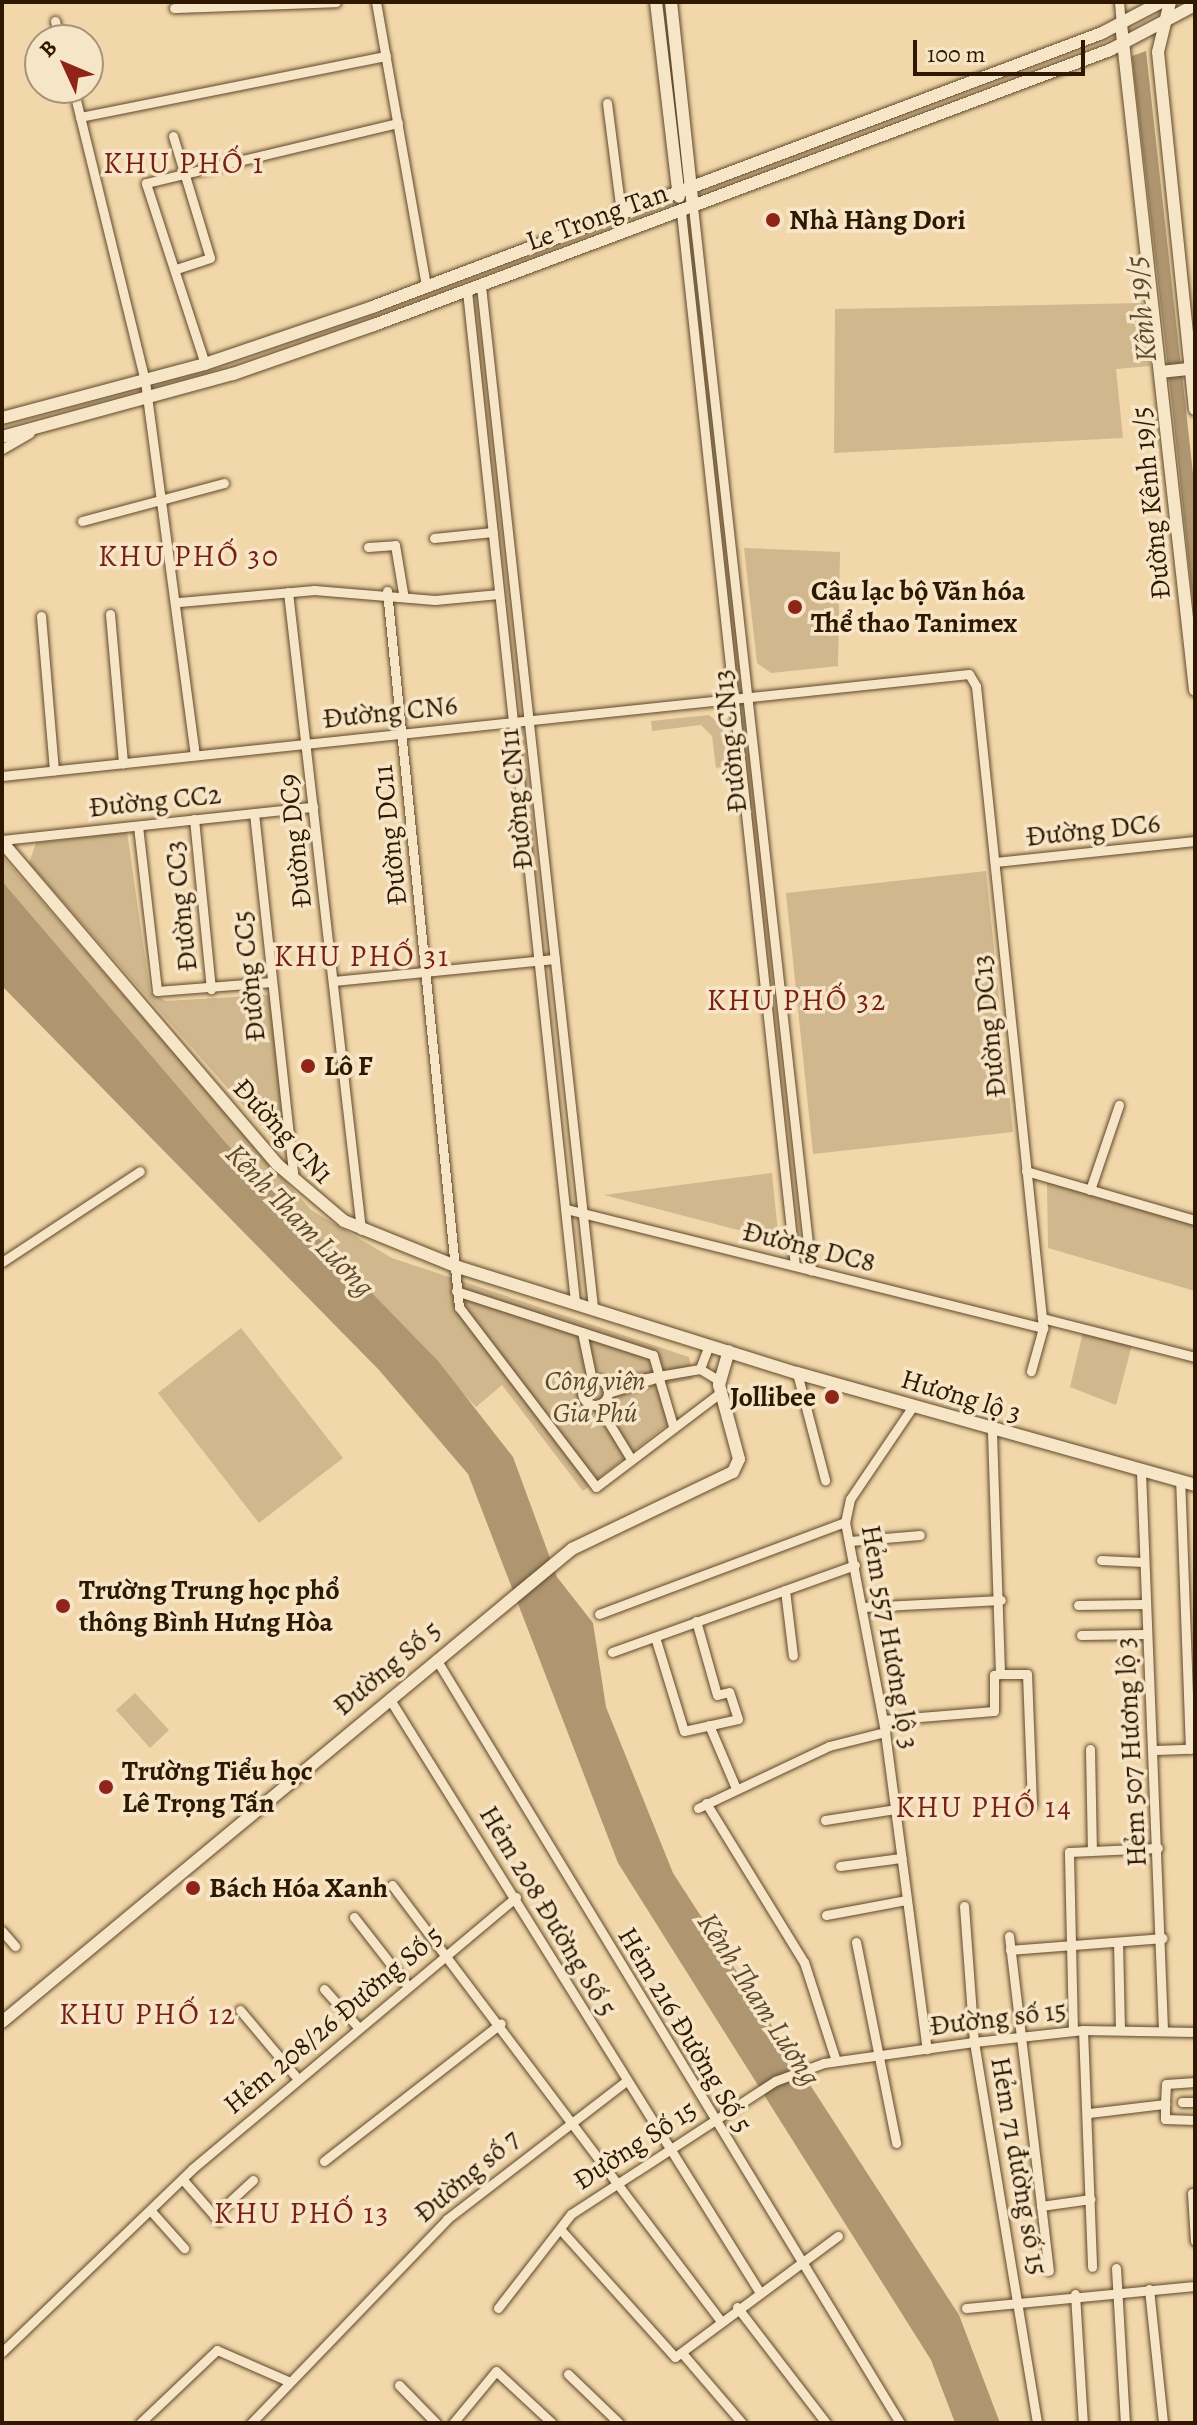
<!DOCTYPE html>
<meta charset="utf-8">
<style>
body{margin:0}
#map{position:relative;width:1197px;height:2425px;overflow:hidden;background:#f2d7aa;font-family:Alegreya,serif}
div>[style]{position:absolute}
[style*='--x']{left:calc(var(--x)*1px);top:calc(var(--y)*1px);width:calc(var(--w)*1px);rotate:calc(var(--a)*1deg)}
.green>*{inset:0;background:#d1b78d}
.water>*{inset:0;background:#af9670}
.roads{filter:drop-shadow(0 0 2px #5f482a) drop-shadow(0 0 2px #5f482a)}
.street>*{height:9px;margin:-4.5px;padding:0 4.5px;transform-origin:4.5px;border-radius:4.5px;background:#f7e5c8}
.street>.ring{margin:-4.5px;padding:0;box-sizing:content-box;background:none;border:9px solid #f7e5c8;border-radius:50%}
.secondary>*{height:12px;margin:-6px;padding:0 6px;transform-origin:6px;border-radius:6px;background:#f7e5c8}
.dots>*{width:22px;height:22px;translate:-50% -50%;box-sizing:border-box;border:4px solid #f7e5c8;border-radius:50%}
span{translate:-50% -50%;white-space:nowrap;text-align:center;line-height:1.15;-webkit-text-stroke:7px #f7e5c8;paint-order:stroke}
.street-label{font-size:28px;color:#2e1900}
.poi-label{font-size:28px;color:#2e1900;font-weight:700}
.left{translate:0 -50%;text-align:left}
.right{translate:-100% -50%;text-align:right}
.park-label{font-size:28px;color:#5f482a;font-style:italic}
.neighbourhood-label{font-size:30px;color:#7a1f14;letter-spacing:2px}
.water-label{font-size:30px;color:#624b2d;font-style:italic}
.frame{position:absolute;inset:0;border:4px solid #2e1900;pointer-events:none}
.north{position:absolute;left:24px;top:24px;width:80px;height:80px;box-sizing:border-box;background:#f7e5c8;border:2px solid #a79378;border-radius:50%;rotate:314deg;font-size:22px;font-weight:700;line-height:32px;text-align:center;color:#2e1900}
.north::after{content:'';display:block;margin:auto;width:28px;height:36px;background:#8f2418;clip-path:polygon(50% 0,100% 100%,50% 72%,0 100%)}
.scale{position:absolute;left:913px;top:40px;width:172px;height:36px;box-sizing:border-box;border:4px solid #2e1900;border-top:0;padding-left:10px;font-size:24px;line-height:28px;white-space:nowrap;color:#2e1900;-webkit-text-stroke:6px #f7e5c8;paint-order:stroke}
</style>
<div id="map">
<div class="green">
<div style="clip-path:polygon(1143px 303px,1150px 366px,1116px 369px,1123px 438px,834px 453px,835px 309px)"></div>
<div style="clip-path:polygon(744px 548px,840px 552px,838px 666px,771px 673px,757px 663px)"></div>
<div style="clip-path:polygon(709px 715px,723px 727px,727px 766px,716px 768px,712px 736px,701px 725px,652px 731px,651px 721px)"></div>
<div style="clip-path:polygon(127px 832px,150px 992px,166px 1001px,269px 995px,285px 1134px,277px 1144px,29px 863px,36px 843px)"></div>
<div style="clip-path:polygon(2px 856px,311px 1210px,392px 1258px,689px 1357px,693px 1379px,665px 1385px,669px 1423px,583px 1491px,502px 1385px,476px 1407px,227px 1144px,2px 881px)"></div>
<div style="clip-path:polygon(986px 871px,1013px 1132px,813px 1154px,786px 893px)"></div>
<div style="clip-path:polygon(772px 1173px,778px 1233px,769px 1238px,604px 1195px)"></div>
<div style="clip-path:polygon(1047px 1182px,1195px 1225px,1195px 1291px,1048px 1248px)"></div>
<div style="clip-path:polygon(241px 1328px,343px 1458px,259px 1523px,158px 1393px)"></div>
<div style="clip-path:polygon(1083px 1332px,1132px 1345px,1116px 1405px,1070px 1387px)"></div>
<div style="clip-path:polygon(135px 1693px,169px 1730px,150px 1748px,116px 1710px)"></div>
</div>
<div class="water">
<div style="clip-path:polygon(1146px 51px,1181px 367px,1168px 368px,1132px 56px)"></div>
<div style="clip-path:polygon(1182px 374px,1195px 492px,1195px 622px,1169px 376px)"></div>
<div style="clip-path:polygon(2px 881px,227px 1144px,438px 1361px,513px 1457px,557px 1577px,593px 1623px,606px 1707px,673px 1873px,959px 2315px,1000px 2423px,955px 2423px,931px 2360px,618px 1863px,468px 1474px,379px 1370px,2px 986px)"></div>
</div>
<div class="roads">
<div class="street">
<div style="--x:376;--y:2;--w:289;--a:80"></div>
<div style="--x:1119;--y:2;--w:22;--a:85"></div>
<div style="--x:174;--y:8;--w:162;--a:-2.1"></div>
<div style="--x:55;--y:21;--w:20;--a:75"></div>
<div style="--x:73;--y:88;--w:302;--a:76.2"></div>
<div style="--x:145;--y:381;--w:377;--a:82.4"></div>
<div style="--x:607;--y:103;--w:111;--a:82.7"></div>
<div style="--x:80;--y:117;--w:312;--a:-11.3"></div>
<div style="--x:173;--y:136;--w:127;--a:73.1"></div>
<div style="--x:210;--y:258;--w:36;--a:162"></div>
<div style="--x:693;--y:207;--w:1070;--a:83.67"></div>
<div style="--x:681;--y:212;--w:1060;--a:83.83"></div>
<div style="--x:481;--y:286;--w:1027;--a:83.74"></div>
<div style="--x:467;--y:291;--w:1017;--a:83.9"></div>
<div style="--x:205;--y:364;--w:190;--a:-108.1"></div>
<div style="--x:146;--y:183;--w:259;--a:-13.4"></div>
<div style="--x:2;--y:449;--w:32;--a:-30"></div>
<div style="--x:82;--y:521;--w:147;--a:-15"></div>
<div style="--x:434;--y:538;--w:59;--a:-5.8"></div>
<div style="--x:368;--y:547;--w:27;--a:-4"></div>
<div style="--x:395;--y:545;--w:49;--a:80.5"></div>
<div style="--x:387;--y:591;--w:720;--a:84.26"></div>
<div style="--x:459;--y:1307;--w:226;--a:52.7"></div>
<div style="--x:596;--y:1487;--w:157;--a:-37.2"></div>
<div style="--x:288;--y:592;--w:642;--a:83.47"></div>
<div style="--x:179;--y:602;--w:136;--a:-5.1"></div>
<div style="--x:314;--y:590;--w:121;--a:4.7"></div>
<div style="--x:435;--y:600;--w:64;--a:-5.4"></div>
<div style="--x:110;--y:614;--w:150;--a:85"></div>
<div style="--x:41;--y:616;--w:155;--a:85.2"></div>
<div style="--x:2;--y:776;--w:972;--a:-6.02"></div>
<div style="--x:969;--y:674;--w:14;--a:60"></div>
<div style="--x:976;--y:686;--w:645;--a:84.04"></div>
<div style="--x:1043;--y:1328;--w:45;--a:105.6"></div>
<div style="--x:254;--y:813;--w:368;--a:83.8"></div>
<div style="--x:194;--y:819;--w:171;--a:84.3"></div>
<div style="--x:138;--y:826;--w:166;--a:83.4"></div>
<div style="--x:157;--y:991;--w:115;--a:-4.5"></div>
<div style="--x:2;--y:840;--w:313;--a:-6.1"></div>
<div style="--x:995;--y:862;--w:201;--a:-6"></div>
<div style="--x:333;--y:981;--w:223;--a:-5.7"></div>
<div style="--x:1026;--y:1171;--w:176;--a:16.2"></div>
<div style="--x:1090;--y:1190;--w:90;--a:-71.2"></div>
<div style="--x:566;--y:1209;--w:492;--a:14"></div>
<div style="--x:2;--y:1262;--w:165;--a:-33.4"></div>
<div style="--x:456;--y:1291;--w:207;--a:18"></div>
<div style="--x:653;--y:1355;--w:19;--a:74"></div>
<div style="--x:1042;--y:1318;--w:158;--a:14.3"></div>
<div style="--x:582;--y:1332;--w:49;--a:78.2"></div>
<div style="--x:709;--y:1345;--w:26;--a:111"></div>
<div style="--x:700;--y:1369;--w:23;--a:31"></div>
<div style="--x:797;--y:1373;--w:111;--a:75.3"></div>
<div class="ring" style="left:582px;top:1379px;width:17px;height:17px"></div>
<div style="--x:660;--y:1382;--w:46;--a:73.5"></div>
<div style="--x:606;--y:1385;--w:95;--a:-9.7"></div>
<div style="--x:608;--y:1393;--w:57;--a:-17.5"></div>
<div style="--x:598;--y:1405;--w:63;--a:58.6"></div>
<div style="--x:913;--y:1406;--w:112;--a:124.1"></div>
<div style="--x:850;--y:1499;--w:24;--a:102"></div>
<div style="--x:845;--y:1522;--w:214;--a:79.2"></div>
<div style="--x:885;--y:1732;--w:320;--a:82.5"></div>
<div style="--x:992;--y:1432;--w:242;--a:88.1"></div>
<div style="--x:1141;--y:1472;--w:557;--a:87.74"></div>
<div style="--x:850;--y:1541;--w:70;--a:-4.9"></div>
<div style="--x:1101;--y:1560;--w:42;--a:2.7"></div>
<div style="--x:785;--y:1590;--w:66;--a:83.1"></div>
<div style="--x:1078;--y:1605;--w:66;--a:-0.9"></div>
<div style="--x:863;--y:1607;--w:138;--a:-2.9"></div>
<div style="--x:599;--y:1614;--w:263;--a:-20.5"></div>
<div style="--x:1081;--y:1635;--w:65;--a:-0.9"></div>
<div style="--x:655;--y:1637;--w:98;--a:72.9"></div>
<div style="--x:684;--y:1731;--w:55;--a:-12.5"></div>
<div style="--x:738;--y:1719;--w:28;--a:-108"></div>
<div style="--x:729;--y:1692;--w:12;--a:166"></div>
<div style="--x:717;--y:1695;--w:77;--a:-105.8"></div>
<div style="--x:612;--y:1652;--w:258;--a:-19.7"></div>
<div style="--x:436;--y:1659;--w:894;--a:58.73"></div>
<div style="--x:1000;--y:1674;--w:27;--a:0"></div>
<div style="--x:1027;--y:1674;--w:131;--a:87.8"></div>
<div style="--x:389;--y:1698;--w:699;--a:58.04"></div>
<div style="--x:883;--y:1720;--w:111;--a:-4.6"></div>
<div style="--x:994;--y:1711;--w:36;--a:-90"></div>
<div style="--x:994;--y:1675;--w:6;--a:-9"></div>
<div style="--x:709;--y:1725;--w:66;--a:66.9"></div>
<div style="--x:1090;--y:1749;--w:102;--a:88.9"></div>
<div style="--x:1155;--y:1750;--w:35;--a:-2"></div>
<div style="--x:1190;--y:1749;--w:268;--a:-92.1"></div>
<div style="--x:706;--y:1803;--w:187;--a:58.4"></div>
<div style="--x:804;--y:1962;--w:104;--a:72.1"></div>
<div style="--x:698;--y:1808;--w:145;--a:-25.3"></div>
<div style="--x:829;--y:1746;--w:58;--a:-14"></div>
<div style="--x:825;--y:1820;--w:72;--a:-8.8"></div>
<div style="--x:840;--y:1866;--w:62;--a:-7.5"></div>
<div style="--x:392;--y:1885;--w:545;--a:52.98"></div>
<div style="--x:964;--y:1906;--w:136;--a:85.8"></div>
<div style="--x:974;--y:2042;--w:386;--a:80.6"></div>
<div style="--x:826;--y:1915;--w:81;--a:-10.6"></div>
<div style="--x:354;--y:1917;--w:86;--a:52.1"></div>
<div style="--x:2;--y:1931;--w:20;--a:49"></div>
<div style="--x:1009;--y:1936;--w:337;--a:83.2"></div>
<div style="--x:856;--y:1942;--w:205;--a:78.7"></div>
<div style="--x:1118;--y:1942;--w:86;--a:88.7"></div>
<div style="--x:1010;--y:1950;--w:153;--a:-4.5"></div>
<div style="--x:324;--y:1989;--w:50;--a:48.3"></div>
<div style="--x:240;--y:2010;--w:89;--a:50"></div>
<div style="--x:1083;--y:2030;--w:237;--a:87.8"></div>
<div style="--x:1073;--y:2031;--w:179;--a:-91.3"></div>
<div style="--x:1069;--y:1852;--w:89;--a:-2.6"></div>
<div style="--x:1195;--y:2082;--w:29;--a:176"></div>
<div style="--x:1166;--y:2084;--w:20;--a:93"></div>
<div style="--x:1165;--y:2104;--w:15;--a:90"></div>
<div style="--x:1165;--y:2119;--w:30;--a:2"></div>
<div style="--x:1182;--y:2102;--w:13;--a:0"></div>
<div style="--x:1089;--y:2113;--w:77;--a:-6.8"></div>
<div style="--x:324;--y:2161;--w:224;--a:-37.9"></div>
<div style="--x:184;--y:2181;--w:53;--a:48.8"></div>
<div style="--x:1192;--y:2193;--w:48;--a:86.4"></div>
<div style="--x:1041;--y:2206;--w:50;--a:-8"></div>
<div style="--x:151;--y:2211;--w:50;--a:48.3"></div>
<div style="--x:214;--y:2216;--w:53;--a:-42.7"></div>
<div style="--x:560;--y:2229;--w:172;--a:48.1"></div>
<div style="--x:675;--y:2357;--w:203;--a:-36.6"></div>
<div style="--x:1116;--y:2268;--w:155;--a:86.7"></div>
<div style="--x:1149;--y:2289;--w:135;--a:84"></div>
<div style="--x:1075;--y:2294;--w:129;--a:86.5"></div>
<div style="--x:737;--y:2307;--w:146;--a:52.5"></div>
<div style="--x:498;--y:2308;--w:119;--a:-52.2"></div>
<div style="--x:571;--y:2214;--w:244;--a:-33.1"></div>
<div style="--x:775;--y:2081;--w:52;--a:-20.2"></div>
<div style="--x:824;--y:2063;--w:151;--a:-8"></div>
<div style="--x:974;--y:2042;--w:110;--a:-6.3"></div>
<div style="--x:1083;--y:2030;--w:112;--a:1"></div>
<div style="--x:966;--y:2308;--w:230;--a:-5.5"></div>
<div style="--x:2;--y:2352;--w:264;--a:-43.9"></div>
<div style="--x:192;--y:2169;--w:423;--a:-40"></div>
<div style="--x:682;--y:2353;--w:92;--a:49.4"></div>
<div style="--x:568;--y:2374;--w:71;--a:43.9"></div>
<div style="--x:399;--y:2385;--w:53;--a:45.8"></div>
<div style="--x:140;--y:2423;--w:106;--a:-43.5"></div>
<div style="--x:217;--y:2350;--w:77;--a:23.6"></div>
<div style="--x:251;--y:2423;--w:283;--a:-46.1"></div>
<div style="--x:447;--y:2219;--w:225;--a:-37.6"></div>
<div style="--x:453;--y:2423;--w:67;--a:-50.4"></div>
<div style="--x:496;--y:2371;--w:76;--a:42.9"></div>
</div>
<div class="secondary">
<div style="--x:656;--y:2;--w:196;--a:83.3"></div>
<div style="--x:671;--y:2;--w:206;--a:83.9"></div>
<div style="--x:1170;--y:2;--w:51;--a:103.5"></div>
<div style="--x:1158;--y:52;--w:359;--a:84.1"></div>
<div style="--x:1121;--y:24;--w:670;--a:83.66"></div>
<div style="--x:1160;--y:372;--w:31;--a:-6"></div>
<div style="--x:2;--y:418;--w:210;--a:-14.9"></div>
<div style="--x:205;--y:364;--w:180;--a:-18.8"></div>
<div style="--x:375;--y:306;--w:777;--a:-20.58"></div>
<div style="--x:1102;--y:33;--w:67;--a:-27.7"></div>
<div style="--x:2;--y:437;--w:239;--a:-15.3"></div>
<div style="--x:233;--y:374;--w:149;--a:-19.2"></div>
<div style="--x:374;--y:325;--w:786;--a:-20.49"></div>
<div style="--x:1110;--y:50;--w:96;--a:-27.9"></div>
<div style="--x:2;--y:842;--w:425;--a:49.5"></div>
<div style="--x:278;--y:1165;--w:87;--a:40.3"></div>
<div style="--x:344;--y:1221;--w:123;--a:22"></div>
<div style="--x:458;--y:1267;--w:355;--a:17.4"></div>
<div style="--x:797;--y:1373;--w:413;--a:15.7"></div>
<div style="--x:2;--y:2022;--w:741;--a:-39.69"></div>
<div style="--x:572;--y:1549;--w:178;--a:-25.6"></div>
<div style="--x:733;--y:1472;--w:14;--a:-65"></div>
<div style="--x:739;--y:1459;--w:77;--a:-105.1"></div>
<div style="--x:719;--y:1385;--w:35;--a:-74"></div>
</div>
</div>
<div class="dots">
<div style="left:773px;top:220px;background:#8f2418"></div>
<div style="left:795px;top:607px;background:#8f2418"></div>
<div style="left:308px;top:1066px;background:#8f2418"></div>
<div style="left:832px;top:1397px;background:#8f2418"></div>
<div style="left:63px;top:1606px;background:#8f2418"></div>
<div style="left:106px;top:1787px;background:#8f2418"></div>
<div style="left:193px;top:1888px;background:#8f2418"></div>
</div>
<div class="street-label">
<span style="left:597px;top:217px;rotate:-20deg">Le Trong Tan</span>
<span style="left:1151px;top:503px;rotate:-96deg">Đường Kênh 19/5</span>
<span style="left:390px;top:712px;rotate:-6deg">Đường CN6</span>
<span style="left:730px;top:741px;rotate:-96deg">Đường CN13</span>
<span style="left:516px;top:799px;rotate:-96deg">Đường CN11</span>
<span style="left:155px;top:801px;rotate:-6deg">Đường CC2</span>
<span style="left:1093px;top:830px;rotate:-6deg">Đường DC6</span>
<span style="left:390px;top:835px;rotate:-96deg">Đường DC11</span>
<span style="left:295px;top:841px;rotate:-96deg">Đường DC9</span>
<span style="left:181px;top:906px;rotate:-96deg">Đường CC3</span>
<span style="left:249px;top:976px;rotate:-96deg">Đường CC5</span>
<span style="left:989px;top:1026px;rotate:-96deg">Đường DC13</span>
<span style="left:283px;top:1131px;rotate:47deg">Đường CN1</span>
<span style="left:809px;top:1247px;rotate:14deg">Đường DC8</span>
<span style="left:961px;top:1396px;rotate:17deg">Hương lộ 3</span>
<span style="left:890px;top:1637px;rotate:80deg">Hẻm 557 Hương lộ 3</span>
<span style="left:387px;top:1668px;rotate:-40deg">Đường Số 5</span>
<span style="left:1131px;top:1752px;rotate:-93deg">Hẻm 507 Hương lộ 3</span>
<span style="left:548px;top:1911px;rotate:59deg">Hẻm 208 Đường Số 5</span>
<span style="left:998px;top:2018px;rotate:-7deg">Đường số 15</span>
<span style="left:333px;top:2020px;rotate:-40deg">Hẻm 208/26 Đường Số 5</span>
<span style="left:685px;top:2030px;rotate:59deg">Hẻm 216 Đường Số 5</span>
<span style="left:635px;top:2145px;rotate:-33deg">Đường Số 15</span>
<span style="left:1019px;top:2166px;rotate:80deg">Hẻm 71 đường số 15</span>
<span style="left:467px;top:2176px;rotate:-40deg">Đường số 7</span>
</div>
<div class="poi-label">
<span class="left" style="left:789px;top:220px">Nhà Hàng Dori</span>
<span class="left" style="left:811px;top:607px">Câu lạc bộ Văn hóa<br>Thể thao Tanimex</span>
<span class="left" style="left:324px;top:1066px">Lô F</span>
<span class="right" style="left:816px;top:1397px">Jollibee</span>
<span class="left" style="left:79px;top:1606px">Trường Trung học phổ<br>thông Bình Hưng Hòa</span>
<span class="left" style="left:122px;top:1787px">Trường Tiểu học<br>Lê Trọng Tấn</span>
<span class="left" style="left:209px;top:1888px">Bách Hóa Xanh</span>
</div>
<div class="park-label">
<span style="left:595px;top:1397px">Công viên<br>Gia Phú</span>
</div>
<div class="neighbourhood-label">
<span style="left:184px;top:163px">KHU PHỐ 1</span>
<span style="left:189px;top:556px">KHU PHỐ 30</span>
<span style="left:362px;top:956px">KHU PHỐ 31</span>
<span style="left:797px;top:1000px">KHU PHỐ 32</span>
<span style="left:984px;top:1807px">KHU PHỐ 14</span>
<span style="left:148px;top:2014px">KHU PHỐ 12</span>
<span style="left:302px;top:2213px">KHU PHỐ 13</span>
</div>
<div class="water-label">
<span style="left:1141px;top:309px;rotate:-96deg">Kênh 19/5</span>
<span style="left:300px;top:1220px;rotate:46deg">Kênh Tham Lương</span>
<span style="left:759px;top:1999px;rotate:57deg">Kênh Tham Lương</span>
</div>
<div class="frame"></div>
<div class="north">B</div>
<div class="scale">100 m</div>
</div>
